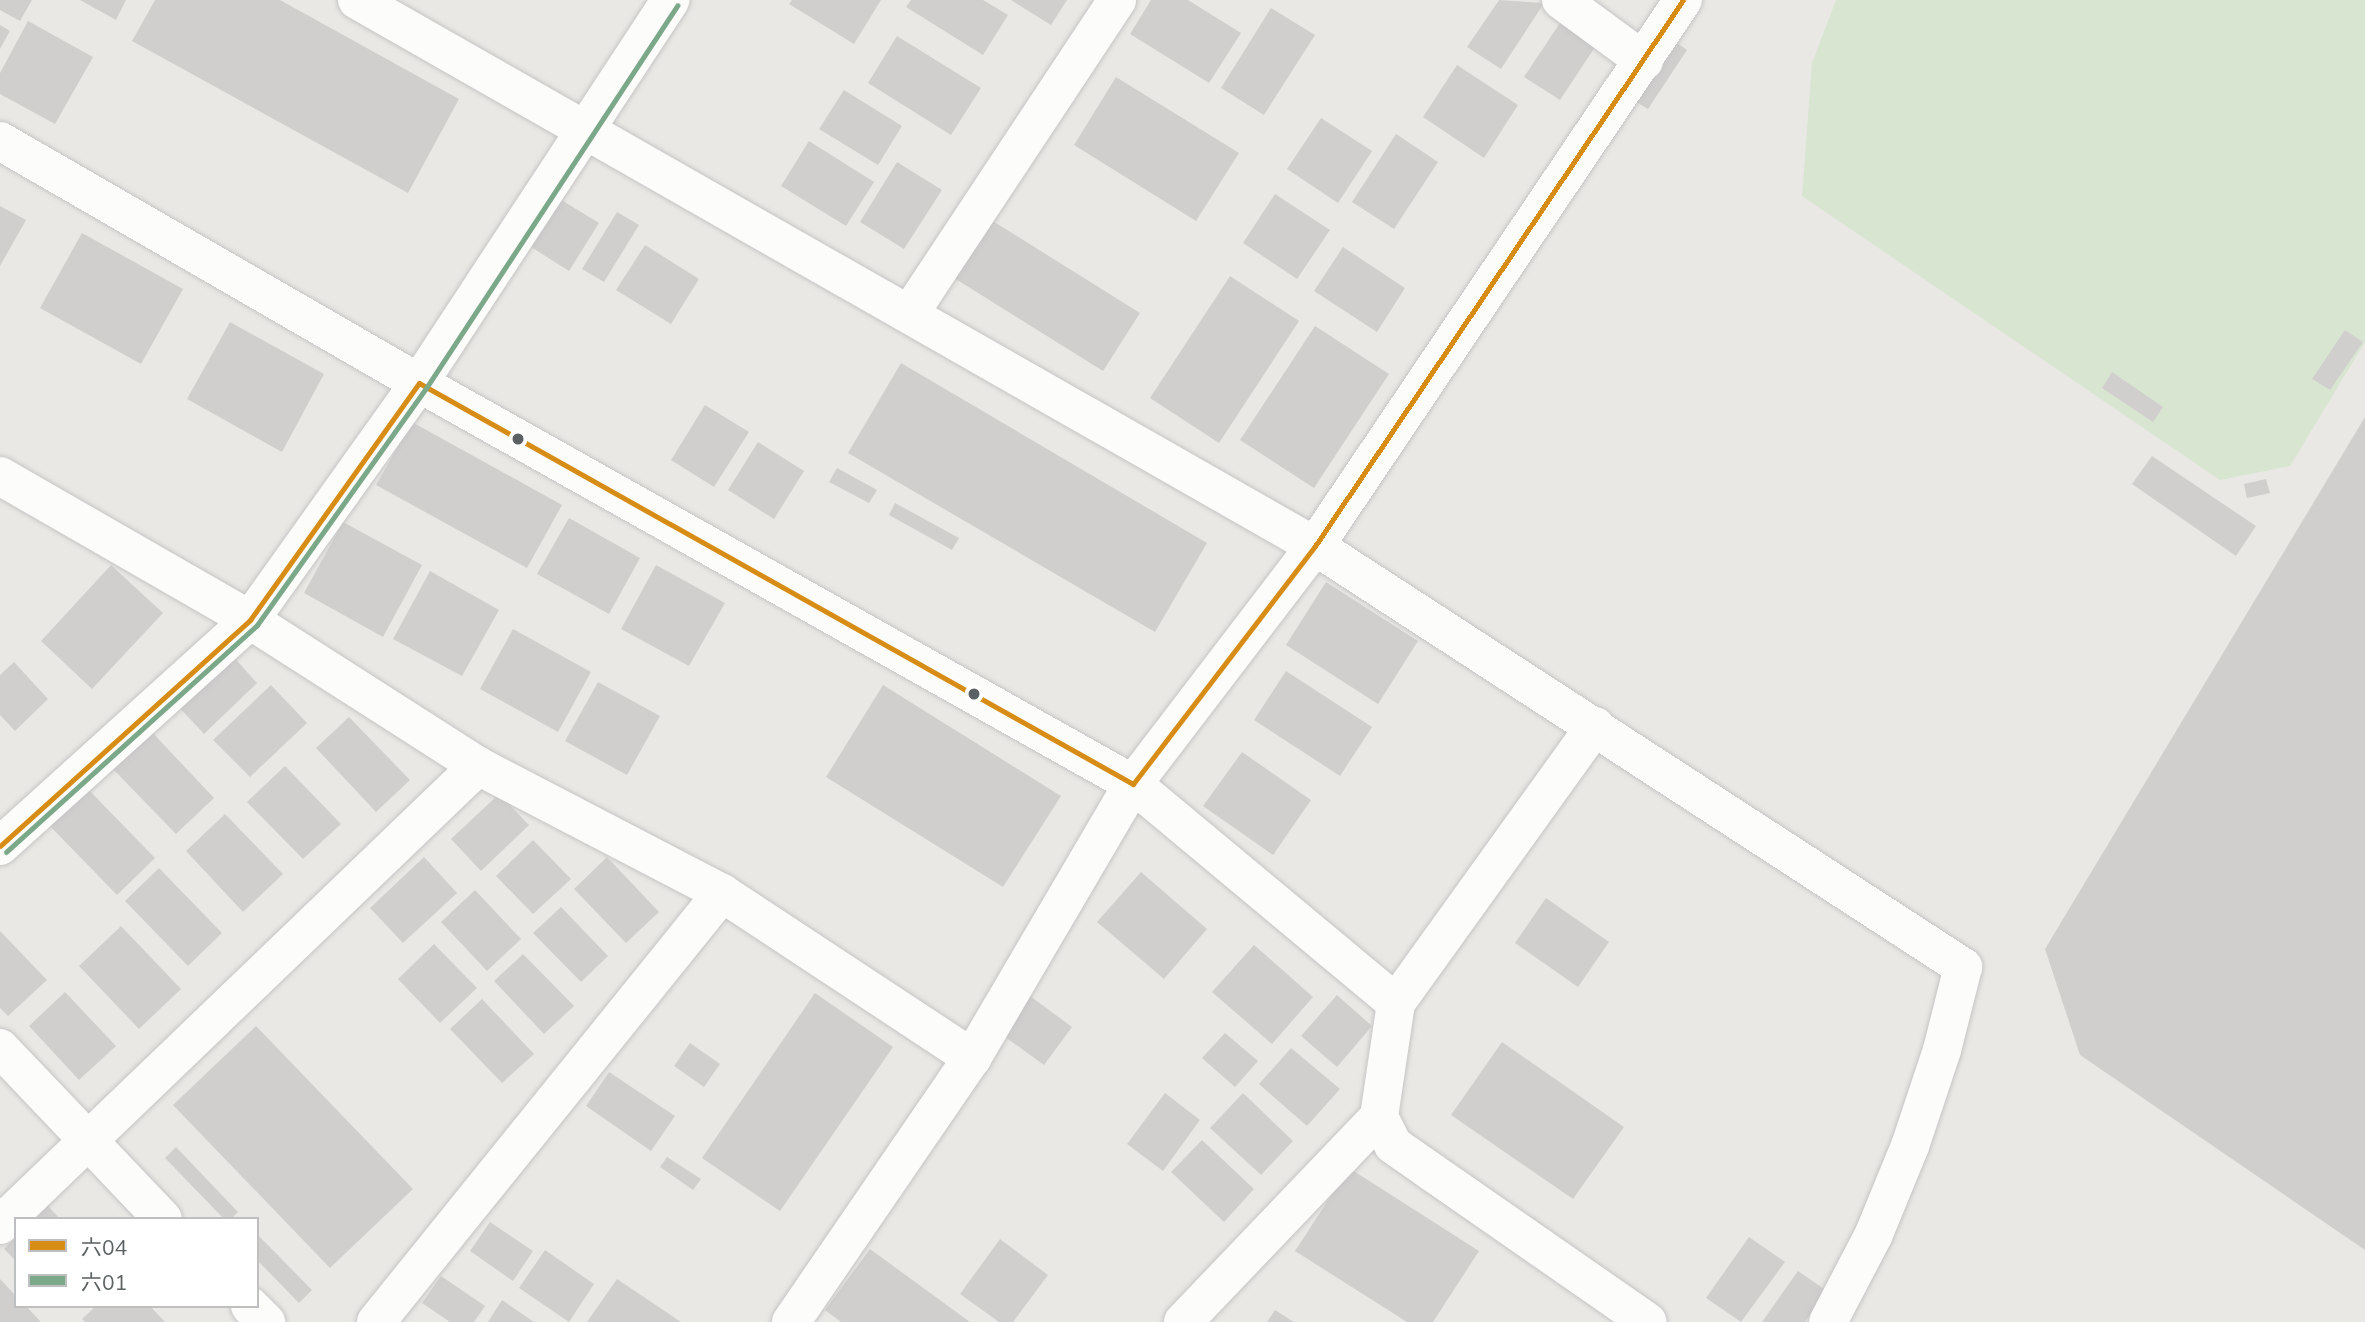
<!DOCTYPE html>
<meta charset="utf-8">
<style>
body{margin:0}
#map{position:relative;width:2365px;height:1322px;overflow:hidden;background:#eae8e5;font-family:Mulish,"Noto Sans JP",sans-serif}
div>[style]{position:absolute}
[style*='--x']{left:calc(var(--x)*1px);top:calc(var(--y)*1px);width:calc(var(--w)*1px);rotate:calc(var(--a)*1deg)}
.green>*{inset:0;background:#d7e5d1}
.building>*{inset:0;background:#d1cfce}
.roads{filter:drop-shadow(0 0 2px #c4c5c5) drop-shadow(0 0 2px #c4c5c5)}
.minor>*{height:38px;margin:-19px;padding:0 19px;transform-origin:19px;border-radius:19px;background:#fcfcfb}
.bus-1>*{height:5px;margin:-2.5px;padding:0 2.5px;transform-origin:2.5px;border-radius:2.5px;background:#d78c16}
.bus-2>*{height:5px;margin:-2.5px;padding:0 2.5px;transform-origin:2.5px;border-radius:2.5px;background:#7aa888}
.dots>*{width:19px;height:19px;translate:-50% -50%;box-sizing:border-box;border:4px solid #fff;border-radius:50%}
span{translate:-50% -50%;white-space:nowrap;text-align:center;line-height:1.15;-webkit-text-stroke:6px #fff;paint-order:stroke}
.legend{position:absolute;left:14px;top:1217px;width:245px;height:91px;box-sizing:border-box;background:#fff;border:2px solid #bdbfc0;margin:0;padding:9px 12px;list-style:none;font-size:21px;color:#5b6062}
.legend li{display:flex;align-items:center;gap:14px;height:35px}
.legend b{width:35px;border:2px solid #bdbfc0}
</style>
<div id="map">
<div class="green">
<div style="clip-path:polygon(1836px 0,2365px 0,2365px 342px,2290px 466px,2220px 480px,1802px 196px,1812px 63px)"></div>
</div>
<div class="building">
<div style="clip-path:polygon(0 0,32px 0,20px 21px,0 10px)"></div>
<div style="clip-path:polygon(80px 0,126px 0,116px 20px)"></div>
<div style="clip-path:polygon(155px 0,280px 0,459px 99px,408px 193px,132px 41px)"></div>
<div style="clip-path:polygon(792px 0,881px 0,854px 44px,789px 4px)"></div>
<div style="clip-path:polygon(911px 0,983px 0,1008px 15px,983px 55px,906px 7px)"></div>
<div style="clip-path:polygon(1011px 0,1067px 0,1051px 25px)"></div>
<div style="clip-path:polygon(1151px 0,1188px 0,1241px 33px,1209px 83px,1130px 34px)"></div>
<div style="clip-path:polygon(1499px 0,1544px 3px,1501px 69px,1467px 47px)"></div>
<div style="clip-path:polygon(1271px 8px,1315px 35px,1264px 115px,1221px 88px)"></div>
<div style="clip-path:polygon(1566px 14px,1601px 38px,1560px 100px,1524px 77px)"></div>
<div style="clip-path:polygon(28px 21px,93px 57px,55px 124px,0 94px,0 73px)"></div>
<div style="clip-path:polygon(0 25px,10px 31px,0 49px)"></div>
<div style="clip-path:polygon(897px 36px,981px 88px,951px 135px,868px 83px)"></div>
<div style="clip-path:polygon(1673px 40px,1687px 50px,1648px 109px,1633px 100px)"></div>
<div style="clip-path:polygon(1457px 65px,1518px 105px,1484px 158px,1423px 117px)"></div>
<div style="clip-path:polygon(1116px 77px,1239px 153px,1196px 221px,1074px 145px)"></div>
<div style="clip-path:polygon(844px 90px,902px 126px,878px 165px,819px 129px)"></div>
<div style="clip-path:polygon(1321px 118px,1372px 151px,1338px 203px,1287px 169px)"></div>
<div style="clip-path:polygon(1396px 134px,1438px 162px,1394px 229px,1352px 202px)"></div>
<div style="clip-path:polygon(809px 141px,874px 182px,846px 226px,781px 186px)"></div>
<div style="clip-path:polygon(897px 162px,942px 190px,904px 249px,860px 222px)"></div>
<div style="clip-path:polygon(1275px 194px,1330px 230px,1297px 279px,1243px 243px)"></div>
<div style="clip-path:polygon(558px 198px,599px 223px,569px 271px,528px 245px)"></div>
<div style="clip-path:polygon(0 206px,26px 220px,0 266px)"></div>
<div style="clip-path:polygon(617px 212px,639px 225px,604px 282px,582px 269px)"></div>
<div style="clip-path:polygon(988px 218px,1140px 313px,1103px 371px,951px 276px)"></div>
<div style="clip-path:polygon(82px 233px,183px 289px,141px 364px,40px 308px)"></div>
<div style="clip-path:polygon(645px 245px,699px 279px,671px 324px,616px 290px)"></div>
<div style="clip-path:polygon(1343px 247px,1405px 288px,1377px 332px,1314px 291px)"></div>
<div style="clip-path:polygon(1230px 276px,1299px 321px,1219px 443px,1150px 398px)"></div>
<div style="clip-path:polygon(230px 322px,324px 374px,282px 452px,187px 399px)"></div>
<div style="clip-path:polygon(1315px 326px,1389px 374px,1314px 488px,1240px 440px)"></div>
<div style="clip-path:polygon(2345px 330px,2363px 342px,2330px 390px,2312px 379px)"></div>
<div style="clip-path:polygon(901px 363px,1207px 543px,1155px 632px,848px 453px)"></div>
<div style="clip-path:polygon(2112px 372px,2163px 407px,2153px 422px,2102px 388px)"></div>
<div style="clip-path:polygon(705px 405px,749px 432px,714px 487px,671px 460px)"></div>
<div style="clip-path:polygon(2365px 417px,2365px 1250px,2080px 1055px,2045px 949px)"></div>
<div style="clip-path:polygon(412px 422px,562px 505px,527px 568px,376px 485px)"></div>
<div style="clip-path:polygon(758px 442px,804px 471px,774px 519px,728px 490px)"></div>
<div style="clip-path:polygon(2152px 456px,2256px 526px,2236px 556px,2132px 484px)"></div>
<div style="clip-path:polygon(837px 468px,877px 490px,869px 503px,829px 482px)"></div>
<div style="clip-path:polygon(2266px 479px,2270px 493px,2247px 498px,2244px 484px)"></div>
<div style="clip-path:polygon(895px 503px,959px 538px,952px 550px,889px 515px)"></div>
<div style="clip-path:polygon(569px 518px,640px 558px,609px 614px,537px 574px)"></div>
<div style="clip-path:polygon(343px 522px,422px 565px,383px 637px,304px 593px)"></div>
<div style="clip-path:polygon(111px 565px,163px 613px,92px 689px,41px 641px)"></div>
<div style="clip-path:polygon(656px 565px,725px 603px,689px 666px,621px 629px)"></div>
<div style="clip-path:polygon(430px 571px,499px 610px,462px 676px,393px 639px)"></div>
<div style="clip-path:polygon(1326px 582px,1418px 641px,1378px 704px,1286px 645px)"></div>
<div style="clip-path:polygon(513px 629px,591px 672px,558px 732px,480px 689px)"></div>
<div style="clip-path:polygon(231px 654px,257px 683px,204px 734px,177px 705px)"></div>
<div style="clip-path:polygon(14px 662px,48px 699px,15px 731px,0 715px,0 675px)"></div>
<div style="clip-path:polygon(1286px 671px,1372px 727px,1340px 776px,1254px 720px)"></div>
<div style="clip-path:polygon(598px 682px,660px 716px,627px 775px,565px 741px)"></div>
<div style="clip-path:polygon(271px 685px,307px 723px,250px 777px,213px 740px)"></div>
<div style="clip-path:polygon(883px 685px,1061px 796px,1003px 887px,826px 777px)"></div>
<div style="clip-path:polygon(349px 717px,410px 780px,376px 812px,316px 748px)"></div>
<div style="clip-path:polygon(150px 730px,214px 798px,176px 834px,111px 767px)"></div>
<div style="clip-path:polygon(1242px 752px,1311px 800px,1273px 855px,1203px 806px)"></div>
<div style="clip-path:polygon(285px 766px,341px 824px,303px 859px,247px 802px)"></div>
<div style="clip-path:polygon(85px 786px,155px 858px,117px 895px,47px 823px)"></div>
<div style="clip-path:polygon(499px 794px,529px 825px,481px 871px,451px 839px)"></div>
<div style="clip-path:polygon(225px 814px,283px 874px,243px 912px,186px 851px)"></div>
<div style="clip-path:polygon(533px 840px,571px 879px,533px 914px,496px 876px)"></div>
<div style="clip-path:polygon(424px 857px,457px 893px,403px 943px,370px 908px)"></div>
<div style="clip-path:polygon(607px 857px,659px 912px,626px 943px,574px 889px)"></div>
<div style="clip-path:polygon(159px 868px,222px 933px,188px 966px,125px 901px)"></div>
<div style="clip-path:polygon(1141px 872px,1207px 929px,1164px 979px,1097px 922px)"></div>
<div style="clip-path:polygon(475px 890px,521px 939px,487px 971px,441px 922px)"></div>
<div style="clip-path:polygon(1546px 898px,1609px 942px,1578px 987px,1515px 943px)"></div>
<div style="clip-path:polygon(561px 907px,608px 956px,581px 982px,533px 933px)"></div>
<div style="clip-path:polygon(121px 926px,181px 989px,139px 1029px,79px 966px)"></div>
<div style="clip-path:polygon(0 931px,47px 980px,8px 1016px,0 1008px)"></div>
<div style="clip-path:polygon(434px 944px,477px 988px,440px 1023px,398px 979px)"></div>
<div style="clip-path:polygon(1254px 945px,1313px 997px,1272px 1044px,1212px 992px)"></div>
<div style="clip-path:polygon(523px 954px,574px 1006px,544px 1034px,494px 981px)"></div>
<div style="clip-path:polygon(65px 992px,116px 1046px,79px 1080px,29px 1026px)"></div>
<div style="clip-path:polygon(815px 993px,893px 1047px,780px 1211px,702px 1158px)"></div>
<div style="clip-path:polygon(1337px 995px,1372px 1026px,1337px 1067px,1301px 1036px)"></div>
<div style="clip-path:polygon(1030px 996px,1072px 1027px,1044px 1065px,1001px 1034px)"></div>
<div style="clip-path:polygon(482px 999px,534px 1054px,502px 1083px,450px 1029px)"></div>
<div style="clip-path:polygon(256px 1026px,413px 1189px,330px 1268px,173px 1105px)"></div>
<div style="clip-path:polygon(1225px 1033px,1258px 1061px,1235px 1087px,1202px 1058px)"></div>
<div style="clip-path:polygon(1502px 1042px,1624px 1127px,1573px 1199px,1451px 1115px)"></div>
<div style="clip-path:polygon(690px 1043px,720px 1064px,704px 1087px,674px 1066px)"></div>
<div style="clip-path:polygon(1291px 1048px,1340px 1089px,1307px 1126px,1259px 1084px)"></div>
<div style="clip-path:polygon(609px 1072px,675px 1116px,651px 1151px,586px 1106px)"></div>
<div style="clip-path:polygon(1165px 1093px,1200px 1120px,1163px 1171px,1127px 1144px)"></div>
<div style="clip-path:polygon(1243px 1093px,1293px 1141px,1261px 1175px,1210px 1128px)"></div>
<div style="clip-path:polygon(1202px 1140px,1254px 1189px,1224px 1222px,1171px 1172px)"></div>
<div style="clip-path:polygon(176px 1147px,238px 1212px,231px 1219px,224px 1219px,165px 1158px)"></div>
<div style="clip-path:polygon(667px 1157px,701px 1179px,693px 1190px,660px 1167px)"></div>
<div style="clip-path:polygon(1349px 1168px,1479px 1251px,1433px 1322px,1407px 1322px,1295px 1251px)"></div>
<div style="clip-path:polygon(48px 1206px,60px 1219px,35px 1219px)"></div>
<div style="clip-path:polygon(490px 1222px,533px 1251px,513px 1281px,470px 1251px)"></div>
<div style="clip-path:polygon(257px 1234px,312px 1290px,299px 1303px,257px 1260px)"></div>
<div style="clip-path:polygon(16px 1237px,16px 1261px,4px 1249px)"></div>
<div style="clip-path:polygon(1749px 1237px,1785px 1262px,1741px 1322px,1706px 1298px)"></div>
<div style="clip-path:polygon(1000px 1239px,1048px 1275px,1013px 1322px,999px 1322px,960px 1294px)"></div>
<div style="clip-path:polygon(870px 1249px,970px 1322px,841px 1322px,825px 1310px)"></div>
<div style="clip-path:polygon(545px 1250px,594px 1284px,569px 1322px,519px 1288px)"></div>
<div style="clip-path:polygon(1798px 1271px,1827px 1291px,1805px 1322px,1762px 1322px)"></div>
<div style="clip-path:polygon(441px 1276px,485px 1306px,474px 1322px,450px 1322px,422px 1303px)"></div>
<div style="clip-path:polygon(0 1279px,16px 1296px,16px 1306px,26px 1306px,41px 1322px,0 1322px)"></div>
<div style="clip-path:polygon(617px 1279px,681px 1322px,587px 1322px)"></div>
<div style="clip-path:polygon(502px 1300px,534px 1322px,488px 1322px)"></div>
<div style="clip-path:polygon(96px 1306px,150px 1306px,165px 1322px,85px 1322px,82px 1319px)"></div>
<div style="clip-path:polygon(1275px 1310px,1294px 1322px,1267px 1322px)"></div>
</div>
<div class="roads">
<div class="minor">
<div style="--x:357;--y:0;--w:1103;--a:29.68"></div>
<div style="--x:1315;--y:546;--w:773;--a:33.01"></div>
<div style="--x:1963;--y:967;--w:86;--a:104.2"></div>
<div style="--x:1942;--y:1050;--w:101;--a:108.4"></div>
<div style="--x:1910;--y:1146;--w:97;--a:112.3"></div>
<div style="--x:1873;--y:1236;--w:97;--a:117.6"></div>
<div style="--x:1561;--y:0;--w:103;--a:36.3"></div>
<div style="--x:0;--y:141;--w:484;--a:30"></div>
<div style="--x:419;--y:383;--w:819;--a:29.32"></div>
<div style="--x:1133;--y:784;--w:342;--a:39.8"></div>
<div style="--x:910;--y:313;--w:375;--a:-56.5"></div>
<div style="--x:0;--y:476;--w:289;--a:29.9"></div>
<div style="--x:250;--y:620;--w:271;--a:32.6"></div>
<div style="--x:478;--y:766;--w:275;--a:27.5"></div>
<div style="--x:722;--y:893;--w:300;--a:33.4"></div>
<div style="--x:1595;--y:726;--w:341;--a:125.7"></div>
<div style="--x:1396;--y:1003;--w:115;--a:98.5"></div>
<div style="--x:1379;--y:1117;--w:31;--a:63"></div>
<div style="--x:1393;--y:1145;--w:310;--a:34.8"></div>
<div style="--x:0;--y:846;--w:337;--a:-42.1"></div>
<div style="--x:250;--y:620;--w:291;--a:-54.5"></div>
<div style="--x:419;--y:383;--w:458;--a:-56.7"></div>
<div style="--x:0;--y:1048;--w:236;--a:46.4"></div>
<div style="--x:0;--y:1225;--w:663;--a:-43.84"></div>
<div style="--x:250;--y:1306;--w:23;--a:45"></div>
<div style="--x:376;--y:1322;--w:551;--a:-51.11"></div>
<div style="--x:791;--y:1322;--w:320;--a:-55.6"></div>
<div style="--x:972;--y:1058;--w:318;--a:-59.6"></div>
<div style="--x:1133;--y:784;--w:300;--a:-52.6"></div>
<div style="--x:1315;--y:546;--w:658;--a:-56.02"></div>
<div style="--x:1183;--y:1322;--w:284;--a:-46.3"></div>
</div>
</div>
<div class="bus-1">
<div style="--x:0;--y:846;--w:337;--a:-42.1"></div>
<div style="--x:250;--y:620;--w:291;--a:-54.5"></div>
<div style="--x:419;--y:383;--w:819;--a:29.32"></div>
<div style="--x:1133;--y:784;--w:300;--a:-52.6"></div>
<div style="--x:1315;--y:546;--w:658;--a:-56.02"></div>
</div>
<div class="bus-2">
<div style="--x:6;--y:852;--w:338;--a:-42.1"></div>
<div style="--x:257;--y:625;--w:291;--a:-54.5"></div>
<div style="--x:426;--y:388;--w:458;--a:-56.7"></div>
</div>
<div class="dots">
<div style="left:518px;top:439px;background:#5b6062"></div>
<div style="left:974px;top:694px;background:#5b6062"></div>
</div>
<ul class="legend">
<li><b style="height:9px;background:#d78c16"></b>六04</li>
<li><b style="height:9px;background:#7aa888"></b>六01</li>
</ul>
</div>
